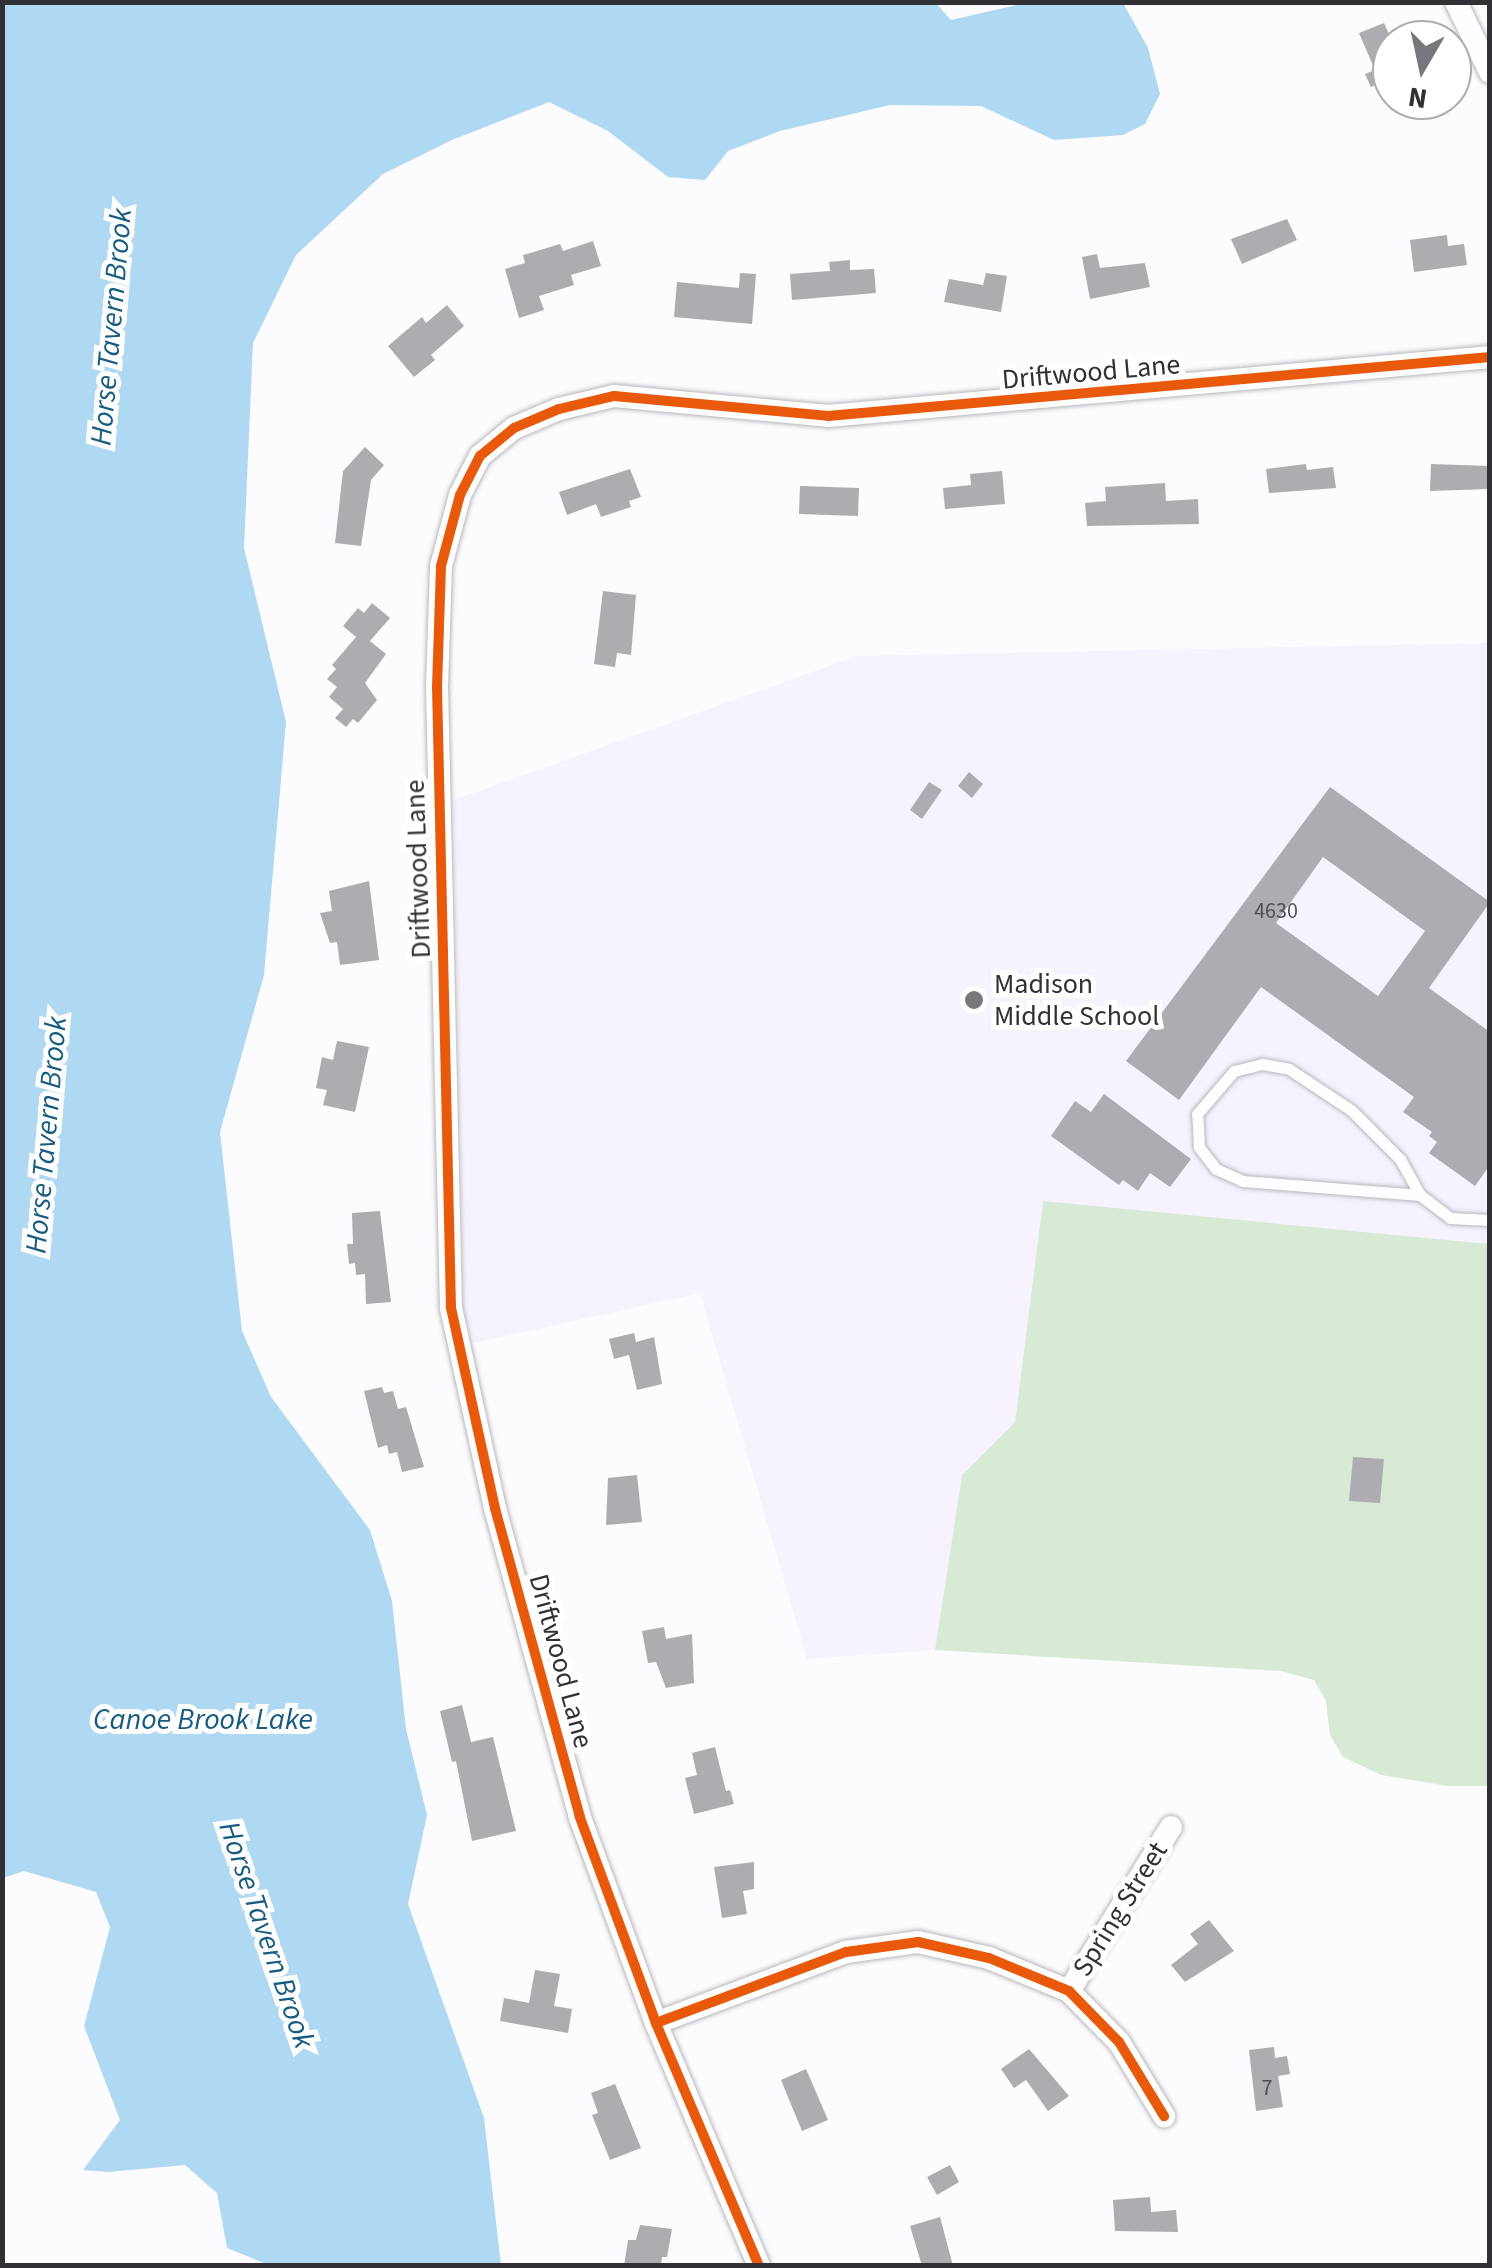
<!DOCTYPE html>
<style>
body{margin:0}
#map{position:relative;width:1492px;height:2268px;overflow:hidden;background:#fcfbfe;font-family:"Source Sans 3",sans-serif}
div>[style]{position:absolute}
[style*='--x']{left:calc(var(--x)*1px);top:calc(var(--y)*1px);width:calc(var(--w)*1px);rotate:calc(var(--a)*1deg)}
.built>*{inset:0;background:#f6f3ff}
.green>*{inset:0;background:#d8ead6}
.water>*{inset:0;background:#afd8f2}
.building>*{inset:0;background:#adacb0}
.roads{filter:drop-shadow(0 0 2px #b9b8bc) drop-shadow(0 0 2px #b9b8bc)}
.lane>*{height:11px;margin:-5.5px;padding:0 5.5px;transform-origin:5.5px;border-radius:5.5px;background:#fffeff}
.street>*{height:22px;margin:-11px;padding:0 11px;transform-origin:11px;border-radius:11px;background:#fffeff}
.cycleway>*{height:10px;margin:-5px;padding:0 5px;transform-origin:5px;border-radius:5px;background:#e8590c}
.dots>*{width:28px;height:28px;translate:-50% -50%;box-sizing:border-box;border:5px solid #fff;border-radius:50%}
span{translate:-50% -50%;white-space:nowrap;text-align:center;line-height:1.15;-webkit-text-stroke:10px #fff;paint-order:stroke}
.number-label{font-size:22px;color:#504f53}
.number-label span{-webkit-text-stroke-width:0}
.street-label{font-size:28px;color:#313034}
.poi-label{font-size:28px;color:#313034}
.left{translate:0 -50%;text-align:left}
.water-label{font-size:30px;color:#155c7f;font-style:italic}
.frame{position:absolute;inset:0;border:5px solid #313034;pointer-events:none}
.north{position:absolute;left:1372px;top:20px;width:100px;height:100px;box-sizing:border-box;background:#fff;border:2px solid #adacae;border-radius:50%;rotate:189deg;font-size:28px;font-weight:700;line-height:40px;text-align:center;color:#313034}
.north::after{content:'';display:block;margin:auto;width:35px;height:45px;background:#78777b;clip-path:polygon(50% 0,100% 100%,50% 72%,0 100%)}
</style>
<div id="map">
<div class="built">
<div style="clip-path:polygon(1489px 643px,1489px 1244px,1043px 1201px,1015px 1422px,962px 1475px,935px 1650px,807px 1659px,700px 1293px,474px 1343px,464px 1310px,454px 800px,857px 656px)"></div>
</div>
<div class="green">
<div style="clip-path:polygon(1043px 1201px,1489px 1244px,1489px 1786px,1448px 1786px,1381px 1775px,1343px 1757px,1330px 1735px,1326px 1701px,1314px 1680px,1281px 1671px,935px 1650px,962px 1475px,1015px 1422px)"></div>
</div>
<div class="water">
<div style="clip-path:polygon(935px 2px,951px 20px,1026px 3px,1123px 3px,1148px 48px,1160px 94px,1145px 124px,1123px 135px,1054px 140px,981px 106px,890px 105px,780px 131px,728px 151px,705px 180px,668px 177px,608px 131px,549px 102px,452px 140px,383px 174px,296px 255px,253px 343px,244px 548px,286px 722px,264px 975px,220px 1132px,242px 1331px,271px 1397px,370px 1530px,392px 1601px,406px 1729px,427px 1815px,408px 1904px,484px 2118px,501px 2265px,269px 2265px,227px 2248px,217px 2193px,185px 2165px,108px 2172px,83px 2170px,120px 2120px,84px 2026px,110px 1927px,96px 1892px,24px 1871px,3px 1878px,3px 3px)"></div>
</div>
<div class="building">
<div style="clip-path:polygon(1384px 23px,1392px 41px,1392px 111px,1380px 83px,1371px 87px,1365px 74px,1375px 70px,1359px 33px)"></div>
<div style="clip-path:polygon(1287px 219px,1297px 240px,1242px 264px,1231px 239px)"></div>
<div style="clip-path:polygon(1447px 235px,1448px 246px,1464px 244px,1467px 265px,1414px 272px,1410px 240px)"></div>
<div style="clip-path:polygon(593px 241px,601px 266px,571px 275px,574px 285px,539px 296px,544px 310px,519px 318px,505px 269px,525px 263px,523px 255px,537px 251px,560px 244px,563px 251px)"></div>
<div style="clip-path:polygon(1097px 254px,1100px 268px,1145px 263px,1150px 287px,1090px 299px,1082px 257px)"></div>
<div style="clip-path:polygon(850px 260px,850px 270px,874px 269px,876px 293px,792px 300px,790px 274px,830px 271px,829px 262px)"></div>
<div style="clip-path:polygon(740px 273px,756px 274px,752px 324px,674px 317px,677px 282px,739px 288px)"></div>
<div style="clip-path:polygon(986px 273px,1007px 276px,1001px 312px,944px 302px,949px 279px,983px 285px)"></div>
<div style="clip-path:polygon(447px 305px,464px 326px,431px 355px,435px 360px,414px 377px,388px 346px,422px 317px,426px 323px)"></div>
<div style="clip-path:polygon(365px 447px,384px 465px,371px 480px,361px 546px,335px 543px,343px 471px)"></div>
<div style="clip-path:polygon(1306px 464px,1307px 470px,1333px 467px,1336px 488px,1269px 493px,1266px 469px)"></div>
<div style="clip-path:polygon(1431px 464px,1490px 466px,1489px 489px,1430px 491px)"></div>
<div style="clip-path:polygon(630px 469px,641px 497px,629px 501px,631px 507px,601px 517px,596px 504px,567px 515px,559px 492px)"></div>
<div style="clip-path:polygon(1002px 471px,1005px 504px,945px 509px,943px 488px,971px 485px,970px 474px)"></div>
<div style="clip-path:polygon(1165px 483px,1166px 501px,1198px 499px,1199px 524px,1087px 526px,1085px 503px,1106px 501px,1105px 487px)"></div>
<div style="clip-path:polygon(800px 486px,859px 488px,858px 516px,799px 514px)"></div>
<div style="clip-path:polygon(603px 591px,636px 595px,631px 655px,617px 653px,615px 667px,594px 664px)"></div>
<div style="clip-path:polygon(372px 603px,390px 618px,370px 641px,386px 654px,365px 683px,377px 700px,358px 723px,353px 719px,346px 727px,335px 718px,343px 709px,329px 697px,337px 687px,327px 679px,336px 669px,332px 665px,356px 637px,343px 626px,358px 608px,364px 613px)"></div>
<div style="clip-path:polygon(969px 772px,983px 784px,972px 798px,958px 786px)"></div>
<div style="clip-path:polygon(929px 782px,942px 790px,922px 819px,910px 810px)"></div>
<div style="clip-path:polygon(evenodd,1330px 787px,1490px 902px,1429px 988px,1490px 1032px,1490px 1165px,1475px 1186px,1429px 1153px,1437px 1142px,1429px 1136px,1432px 1132px,1403px 1112px,1414px 1097px,1261px 987px,1179px 1100px,1126px 1061px,1330px 787px,1323px 857px,1425px 931px,1378px 996px,1276px 923px,1323px 857px)"></div>
<div style="clip-path:polygon(369px 881px,379px 960px,340px 965px,337px 942px,330px 943px,320px 913px,332px 911px,329px 891px)"></div>
<div style="clip-path:polygon(337px 1041px,369px 1047px,355px 1112px,323px 1105px,327px 1090px,316px 1088px,322px 1057px,333px 1060px)"></div>
<div style="clip-path:polygon(1104px 1094px,1191px 1159px,1170px 1187px,1150px 1173px,1138px 1191px,1123px 1180px,1119px 1185px,1051px 1136px,1075px 1101px,1091px 1112px)"></div>
<div style="clip-path:polygon(380px 1211px,391px 1302px,366px 1304px,365px 1274px,356px 1275px,355px 1263px,349px 1264px,347px 1244px,353px 1244px,352px 1213px)"></div>
<div style="clip-path:polygon(634px 1333px,636px 1342px,654px 1337px,662px 1384px,637px 1390px,629px 1355px,614px 1359px,609px 1339px)"></div>
<div style="clip-path:polygon(382px 1387px,384px 1393px,393px 1391px,398px 1409px,406px 1407px,424px 1467px,402px 1472px,397px 1452px,389px 1454px,387px 1445px,378px 1448px,364px 1391px)"></div>
<div style="clip-path:polygon(1353px 1457px,1384px 1459px,1380px 1503px,1349px 1501px)"></div>
<div style="clip-path:polygon(637px 1475px,642px 1522px,606px 1525px,608px 1478px)"></div>
<div style="clip-path:polygon(664px 1627px,666px 1639px,692px 1634px,694px 1683px,666px 1688px,656px 1662px,648px 1663px,642px 1631px)"></div>
<div style="clip-path:polygon(462px 1705px,471px 1742px,493px 1737px,516px 1831px,472px 1841px,456px 1761px,452px 1762px,440px 1711px)"></div>
<div style="clip-path:polygon(715px 1747px,726px 1791px,730px 1790px,734px 1804px,694px 1814px,685px 1778px,697px 1775px,692px 1753px)"></div>
<div style="clip-path:polygon(754px 1862px,754px 1889px,743px 1891px,747px 1914px,722px 1918px,714px 1867px)"></div>
<div style="clip-path:polygon(1209px 1920px,1234px 1951px,1185px 1982px,1171px 1965px,1198px 1944px,1190px 1934px)"></div>
<div style="clip-path:polygon(535px 1970px,560px 1974px,554px 2006px,572px 2009px,568px 2033px,500px 2021px,504px 1998px,529px 2003px)"></div>
<div style="clip-path:polygon(1274px 2047px,1275px 2058px,1287px 2056px,1290px 2074px,1278px 2076px,1283px 2107px,1256px 2111px,1249px 2050px)"></div>
<div style="clip-path:polygon(1029px 2049px,1069px 2096px,1048px 2111px,1026px 2080px,1014px 2088px,1001px 2069px)"></div>
<div style="clip-path:polygon(806px 2069px,828px 2120px,802px 2131px,781px 2080px)"></div>
<div style="clip-path:polygon(615px 2084px,641px 2148px,610px 2160px,592px 2115px,598px 2113px,591px 2093px)"></div>
<div style="clip-path:polygon(950px 2165px,959px 2182px,937px 2195px,927px 2177px)"></div>
<div style="clip-path:polygon(1150px 2197px,1151px 2212px,1176px 2210px,1178px 2232px,1115px 2231px,1113px 2200px)"></div>
<div style="clip-path:polygon(940px 2217px,953px 2266px,922px 2266px,910px 2226px)"></div>
<div style="clip-path:polygon(640px 2225px,672px 2229px,667px 2257px,662px 2257px,661px 2266px,624px 2266px,628px 2240px,636px 2240px)"></div>
</div>
<div class="roads">
<div class="lane">
<div style="--x:1420;--y:1195;--w:178;--a:-175.5"></div>
<div style="--x:1243;--y:1181;--w:30;--a:-156"></div>
<div style="--x:1216;--y:1169;--w:28;--a:-128"></div>
<div style="--x:1199;--y:1147;--w:33;--a:-93"></div>
<div style="--x:1197;--y:1114;--w:57;--a:-49.3"></div>
<div style="--x:1234;--y:1071;--w:29;--a:-14"></div>
<div style="--x:1262;--y:1064;--w:27;--a:10"></div>
<div style="--x:1289;--y:1069;--w:74;--a:33.5"></div>
<div style="--x:1351;--y:1110;--w:69;--a:45"></div>
<div style="--x:1400;--y:1159;--w:41;--a:60.9"></div>
<div style="--x:1420;--y:1195;--w:38;--a:37"></div>
<div style="--x:1450;--y:1218;--w:40;--a:2.9"></div>
</div>
<div class="street">
<div style="--x:1456;--y:2;--w:78;--a:64.1"></div>
<div style="--x:1069;--y:1991;--w:193;--a:-58.1"></div>
<div style="--x:656;--y:2023;--w:203;--a:-20.5"></div>
<div style="--x:846;--y:1952;--w:73;--a:-7.9"></div>
<div style="--x:918;--y:1942;--w:73;--a:12.7"></div>
<div style="--x:989;--y:1958;--w:87;--a:22.4"></div>
<div style="--x:1069;--y:1991;--w:71;--a:45.6"></div>
<div style="--x:1119;--y:2042;--w:87;--a:58.7"></div>
<div style="--x:759;--y:2266;--w:264;--a:-113"></div>
<div style="--x:656;--y:2023;--w:220;--a:-110.3"></div>
<div style="--x:580;--y:1817;--w:320;--a:-105.4"></div>
<div style="--x:495;--y:1508;--w:205;--a:-102.4"></div>
<div style="--x:451;--y:1308;--w:621;--a:-91.29"></div>
<div style="--x:437;--y:687;--w:121;--a:-88.1"></div>
<div style="--x:441;--y:566;--w:73;--a:-75"></div>
<div style="--x:460;--y:495;--w:44;--a:-62.9"></div>
<div style="--x:480;--y:456;--w:44;--a:-39.5"></div>
<div style="--x:514;--y:428;--w:49;--a:-22.9"></div>
<div style="--x:559;--y:409;--w:57;--a:-13.3"></div>
<div style="--x:614;--y:396;--w:215;--a:5.3"></div>
<div style="--x:828;--y:416;--w:665;--a:-5.09"></div>
</div>
</div>
<div class="cycleway">
<div style="--x:656;--y:2023;--w:203;--a:-20.5"></div>
<div style="--x:846;--y:1952;--w:73;--a:-7.9"></div>
<div style="--x:918;--y:1942;--w:73;--a:12.7"></div>
<div style="--x:989;--y:1958;--w:87;--a:22.4"></div>
<div style="--x:1069;--y:1991;--w:71;--a:45.6"></div>
<div style="--x:1119;--y:2042;--w:87;--a:58.7"></div>
<div style="--x:759;--y:2266;--w:264;--a:-113"></div>
<div style="--x:656;--y:2023;--w:220;--a:-110.3"></div>
<div style="--x:580;--y:1817;--w:320;--a:-105.4"></div>
<div style="--x:495;--y:1508;--w:205;--a:-102.4"></div>
<div style="--x:451;--y:1308;--w:621;--a:-91.29"></div>
<div style="--x:437;--y:687;--w:121;--a:-88.1"></div>
<div style="--x:441;--y:566;--w:73;--a:-75"></div>
<div style="--x:460;--y:495;--w:44;--a:-62.9"></div>
<div style="--x:480;--y:456;--w:44;--a:-39.5"></div>
<div style="--x:514;--y:428;--w:49;--a:-22.9"></div>
<div style="--x:559;--y:409;--w:57;--a:-13.3"></div>
<div style="--x:614;--y:396;--w:215;--a:5.3"></div>
<div style="--x:828;--y:416;--w:665;--a:-5.09"></div>
</div>
<div class="dots">
<div style="left:974px;top:1000px;background:#78777b"></div>
</div>
<div class="number-label">
<span style="left:1276px;top:912px">4630</span>
<span style="left:1267px;top:2089px">7</span>
</div>
<div class="street-label">
<span style="left:1091px;top:372px;rotate:-5deg">Driftwood Lane</span>
<span style="left:418px;top:869px;rotate:-92deg">Driftwood Lane</span>
<span style="left:561px;top:1661px;rotate:75deg">Driftwood Lane</span>
<span style="left:1120px;top:1909px;rotate:-58deg">Spring Street</span>
</div>
<div class="poi-label">
<span class="left" style="left:994px;top:1000px">Madison<br>Middle School</span>
</div>
<div class="water-label">
<span style="left:112px;top:327px;rotate:-85deg">Horse Tavern Brook</span>
<span style="left:47px;top:1135px;rotate:-85deg">Horse Tavern Brook</span>
<span style="left:203px;top:1720px">Canoe Brook Lake</span>
<span style="left:266px;top:1935px;rotate:71deg">Horse Tavern Brook</span>
</div>
<div class="frame"></div>
<div class="north">N</div>
</div>
